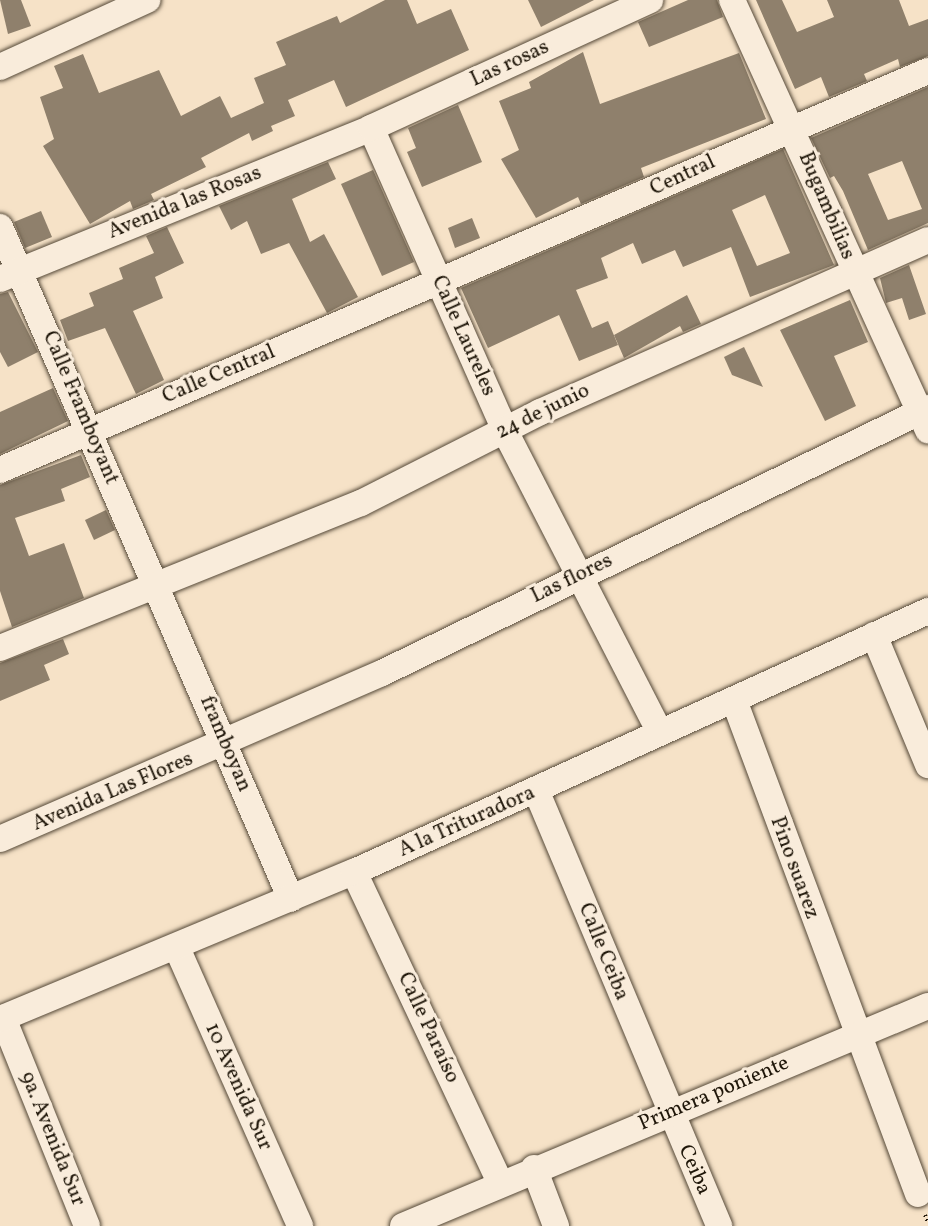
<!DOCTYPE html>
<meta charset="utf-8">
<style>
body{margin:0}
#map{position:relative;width:928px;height:1226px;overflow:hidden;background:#f6e2c7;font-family:Vollkorn,serif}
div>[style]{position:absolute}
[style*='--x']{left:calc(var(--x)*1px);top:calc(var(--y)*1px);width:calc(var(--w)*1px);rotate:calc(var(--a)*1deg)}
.building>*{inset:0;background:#8f806c}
.path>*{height:4px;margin-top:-2px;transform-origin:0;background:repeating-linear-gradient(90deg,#1f1609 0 1.5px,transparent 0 4.5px)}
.roads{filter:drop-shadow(0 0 2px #554938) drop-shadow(0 0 2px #554938)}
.minor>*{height:26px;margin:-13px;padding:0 13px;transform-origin:13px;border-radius:13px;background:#f9ecdb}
span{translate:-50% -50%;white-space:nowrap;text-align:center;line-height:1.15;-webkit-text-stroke:6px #f9ecdb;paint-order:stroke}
.street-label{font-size:21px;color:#1f1609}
</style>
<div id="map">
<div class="building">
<div style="clip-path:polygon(0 0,21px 0,31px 26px,8px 34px)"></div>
<div style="clip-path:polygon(385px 0,407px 0,417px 24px,451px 9px,469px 50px,346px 107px,334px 80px,288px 100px,295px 116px,271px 126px,273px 131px,252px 141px,249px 133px,201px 158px,206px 167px,151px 194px,154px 200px,133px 209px,130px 201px,90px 224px,43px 146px,54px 139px,40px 97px,63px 88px,54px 66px,83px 54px,99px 93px,159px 70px,181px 116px,220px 96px,231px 118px,264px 103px,254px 78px,286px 65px,276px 42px,337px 16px,340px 23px)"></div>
<div style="clip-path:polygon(528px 0,594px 0,541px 27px)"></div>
<div style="clip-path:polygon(688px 0,717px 0,723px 17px,649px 47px,638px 22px)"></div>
<div style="clip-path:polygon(756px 0,782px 0,797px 32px,834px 17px,827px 0,899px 0,909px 26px,928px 19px,928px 56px,900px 67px,898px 59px,864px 74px,867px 81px,829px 97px,821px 77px,795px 89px)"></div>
<div style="clip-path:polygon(583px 52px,600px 104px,739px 53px,766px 119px,641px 168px,644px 177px,581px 204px,578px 197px,536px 218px,501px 159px,519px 150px,499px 101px,531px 88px,529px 82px)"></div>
<div style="clip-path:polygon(evenodd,928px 87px,928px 223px,868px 250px,843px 191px,834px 176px,830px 178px,811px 138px,928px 87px,902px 161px,922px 209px,888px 220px,868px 174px,902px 161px)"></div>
<div style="clip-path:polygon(458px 105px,482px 162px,422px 187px,407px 152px,416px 148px,408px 128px)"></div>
<div style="clip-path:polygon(evenodd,783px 149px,834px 265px,750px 297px,731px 247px,683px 267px,675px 250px,642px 264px,633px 243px,601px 258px,608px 278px,576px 290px,592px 328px,608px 321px,618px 345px,579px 361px,559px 315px,488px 348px,461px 288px,783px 149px,765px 195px,790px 253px,757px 266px,732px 210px,765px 195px)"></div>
<div style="clip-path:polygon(328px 162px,336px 179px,292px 199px,310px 242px,324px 234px,358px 297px,327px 313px,289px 243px,261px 254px,247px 221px,231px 230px,219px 206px)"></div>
<div style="clip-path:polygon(373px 170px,414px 262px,382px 276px,341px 184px)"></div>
<div style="clip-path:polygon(41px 211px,52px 237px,25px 248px,14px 222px)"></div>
<div style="clip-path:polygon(472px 218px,480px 238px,455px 248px,448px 228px)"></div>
<div style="clip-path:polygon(167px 227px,184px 263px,155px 277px,163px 298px,133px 311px,164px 380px,136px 394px,105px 328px,68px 341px,60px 320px,94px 306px,89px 293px,123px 279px,119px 268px,154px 253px,146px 236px)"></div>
<div style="clip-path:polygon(909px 265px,926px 314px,909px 320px,902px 298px,886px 303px,880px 278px)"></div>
<div style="clip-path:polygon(8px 292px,38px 352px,8px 367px,0 352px,0 294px)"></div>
<div style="clip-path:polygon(687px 295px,701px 324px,683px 332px,680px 326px,624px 358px,614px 335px)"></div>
<div style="clip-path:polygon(850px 300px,868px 342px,834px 356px,856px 406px,825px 421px,780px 330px)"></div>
<div style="clip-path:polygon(744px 347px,763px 387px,732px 375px,724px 357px)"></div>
<div style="clip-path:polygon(53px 388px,68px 421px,0 454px,0 412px)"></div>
<div style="clip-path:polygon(81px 455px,90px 477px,61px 489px,65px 501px,15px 518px,29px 556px,64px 543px,84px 598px,12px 627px,0 591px,0 485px)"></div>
<div style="clip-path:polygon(106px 510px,115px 530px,94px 540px,85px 520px)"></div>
<div style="clip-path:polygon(63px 639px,69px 654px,44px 665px,50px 680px,0 701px,0 663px)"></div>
</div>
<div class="path">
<div style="--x:925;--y:1215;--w:9;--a:69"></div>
</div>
<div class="roads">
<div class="minor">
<div style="--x:732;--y:0;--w:473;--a:65.5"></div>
<div style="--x:0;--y:67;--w:162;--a:-24.5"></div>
<div style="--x:371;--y:128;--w:331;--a:66.1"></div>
<div style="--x:505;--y:431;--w:339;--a:62.8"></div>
<div style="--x:0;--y:227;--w:732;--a:66.59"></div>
<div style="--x:0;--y:279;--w:401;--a:-22.1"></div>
<div style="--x:371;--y:128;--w:307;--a:-24.6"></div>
<div style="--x:0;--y:470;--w:1010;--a:-23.27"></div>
<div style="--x:874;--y:635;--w:141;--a:67.4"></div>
<div style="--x:0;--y:648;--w:389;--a:-21.9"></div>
<div style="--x:361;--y:503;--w:201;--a:-26.9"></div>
<div style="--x:540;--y:412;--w:424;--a:-23.9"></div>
<div style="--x:734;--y:700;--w:527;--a:69.57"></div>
<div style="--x:536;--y:790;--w:473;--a:67.2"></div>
<div style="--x:0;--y:839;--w:417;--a:-23.5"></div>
<div style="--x:382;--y:673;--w:607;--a:-25.89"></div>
<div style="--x:354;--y:872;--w:345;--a:64.8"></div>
<div style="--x:177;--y:948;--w:304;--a:66.1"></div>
<div style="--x:3;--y:1018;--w:224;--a:68"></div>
<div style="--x:0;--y:1019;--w:383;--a:-22.6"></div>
<div style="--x:354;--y:872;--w:631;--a:-24.45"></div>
<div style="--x:534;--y:1168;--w:62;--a:69.2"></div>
<div style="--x:403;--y:1226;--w:569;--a:-22.74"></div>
</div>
</div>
<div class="street-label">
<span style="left:510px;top:64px;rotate:-25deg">Las rosas</span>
<span style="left:683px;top:176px;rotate:-25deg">Central</span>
<span style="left:185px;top:203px;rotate:-22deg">Avenida las Rosas</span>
<span style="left:826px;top:206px;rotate:67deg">Bugambilias</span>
<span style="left:463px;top:336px;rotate:66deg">Calle Laureles</span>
<span style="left:219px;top:375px;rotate:-23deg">Calle Central</span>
<span style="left:80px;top:408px;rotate:67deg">Calle Framboyant</span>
<span style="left:543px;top:412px;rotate:-26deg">24 de junio</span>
<span style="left:572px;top:579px;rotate:-26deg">Las flores</span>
<span style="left:225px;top:744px;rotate:67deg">framboyan</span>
<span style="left:113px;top:792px;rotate:-23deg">Avenida Las Flores</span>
<span style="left:467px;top:822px;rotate:-24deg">A la Trituradora</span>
<span style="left:794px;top:868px;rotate:70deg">Pino suarez</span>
<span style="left:603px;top:952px;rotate:68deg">Calle Ceiba</span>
<span style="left:428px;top:1028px;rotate:65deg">Calle Paraíso</span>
<span style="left:238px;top:1087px;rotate:66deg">10 Avenida Sur</span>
<span style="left:714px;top:1094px;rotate:-23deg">Primera poniente</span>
<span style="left:52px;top:1139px;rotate:68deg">9a. Avenida Sur</span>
<span style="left:694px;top:1170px;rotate:66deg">Ceiba</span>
</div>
</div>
